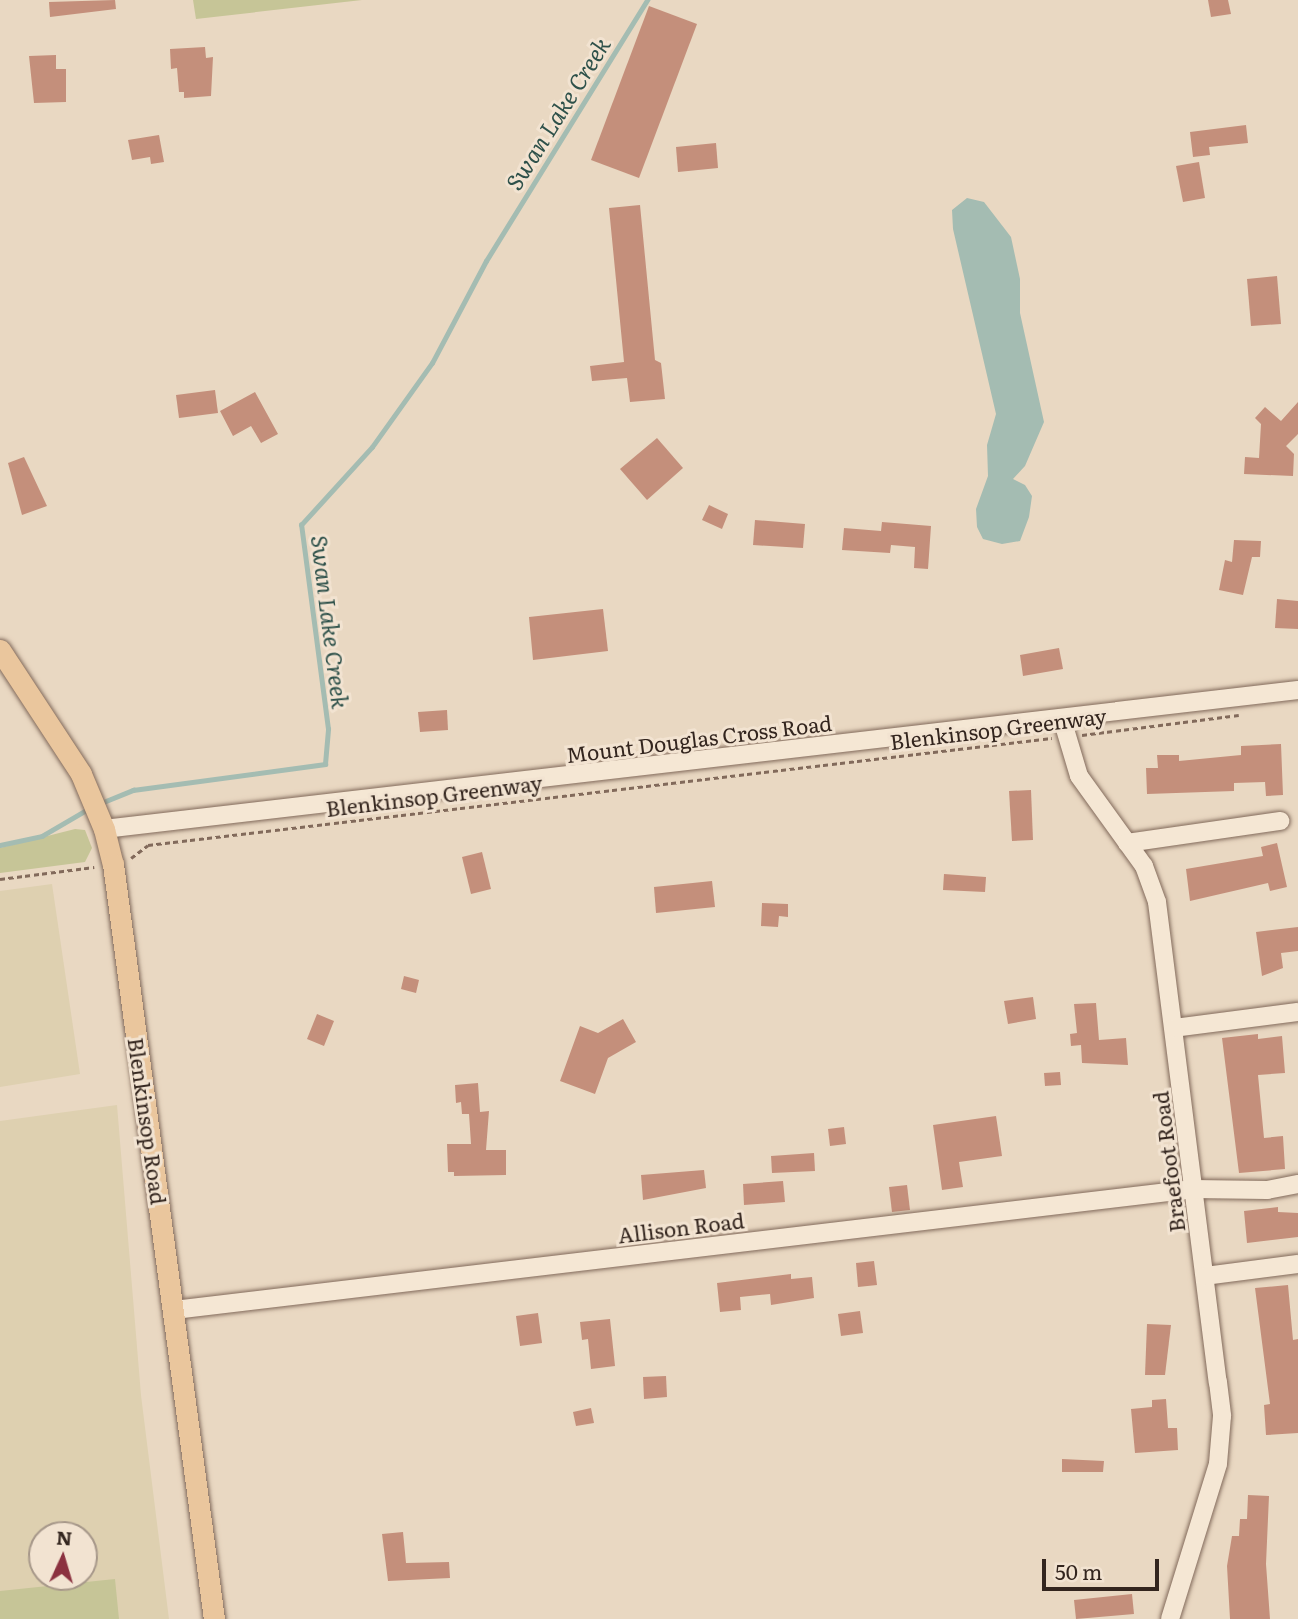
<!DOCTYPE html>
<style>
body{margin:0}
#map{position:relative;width:1298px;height:1619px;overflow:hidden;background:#e9d8c2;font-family:Literata,serif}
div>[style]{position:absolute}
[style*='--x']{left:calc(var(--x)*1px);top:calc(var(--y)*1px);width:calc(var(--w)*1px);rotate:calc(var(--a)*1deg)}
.farmland>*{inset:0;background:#ded0b0}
.green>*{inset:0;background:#c6c597}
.water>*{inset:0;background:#a4bcb2}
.stream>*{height:4.5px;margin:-2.25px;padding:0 2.25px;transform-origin:2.25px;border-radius:2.25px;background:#a4bcb2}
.building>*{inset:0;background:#c48f7b}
.path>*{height:2.5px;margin-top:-1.25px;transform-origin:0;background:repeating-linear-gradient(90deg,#826a5b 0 5px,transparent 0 8.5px)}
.roads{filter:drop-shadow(0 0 2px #826a5b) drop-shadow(0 0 2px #826a5b)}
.minor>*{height:18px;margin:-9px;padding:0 9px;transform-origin:9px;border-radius:9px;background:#f5e7d4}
.major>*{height:21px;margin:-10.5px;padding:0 10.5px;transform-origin:10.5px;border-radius:10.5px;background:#eac69d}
span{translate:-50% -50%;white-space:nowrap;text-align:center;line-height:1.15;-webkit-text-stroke:6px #f2e3d1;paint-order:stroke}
.street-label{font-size:21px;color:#33251e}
.water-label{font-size:23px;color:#2e514a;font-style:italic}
.north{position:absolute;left:28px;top:1521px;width:70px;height:70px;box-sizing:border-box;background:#f2e3d1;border:2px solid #a69789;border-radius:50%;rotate:4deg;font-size:19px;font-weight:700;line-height:28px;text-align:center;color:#33251e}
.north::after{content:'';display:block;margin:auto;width:24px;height:32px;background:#8b313f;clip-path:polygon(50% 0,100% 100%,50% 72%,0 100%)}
.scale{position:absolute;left:1042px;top:1559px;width:117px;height:32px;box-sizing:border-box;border:4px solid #33251e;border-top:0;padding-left:9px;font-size:21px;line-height:24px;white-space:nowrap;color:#33251e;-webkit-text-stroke:5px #f2e3d1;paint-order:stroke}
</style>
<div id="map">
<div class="farmland">
<div style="clip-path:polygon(52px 884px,80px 1074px,0 1087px,0 891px)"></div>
<div style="clip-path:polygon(evenodd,117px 1105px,141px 1395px,169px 1619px,0 1619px,0 1121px,117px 1105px,42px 1535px,84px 1535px,84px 1577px,42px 1577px,42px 1535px)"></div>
</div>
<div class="green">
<div style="clip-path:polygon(193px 0,362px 0,196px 19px)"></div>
<div style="clip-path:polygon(75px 829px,85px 830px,92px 848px,85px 862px,0 873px,0 848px)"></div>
<div style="clip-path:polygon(115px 1579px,119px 1619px,0 1619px,0 1591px)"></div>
</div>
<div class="water">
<div style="clip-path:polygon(967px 198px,984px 202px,1011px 237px,1020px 279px,1020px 313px,1044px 422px,1025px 466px,1013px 479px,1025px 485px,1032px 496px,1029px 517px,1020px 541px,1002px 544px,983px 539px,977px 527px,976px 509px,988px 476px,987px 445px,996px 414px,953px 229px,952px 210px)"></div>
</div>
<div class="stream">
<div style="--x:101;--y:803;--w:35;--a:-22"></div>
<div style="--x:133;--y:790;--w:194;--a:-7.7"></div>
<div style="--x:325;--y:764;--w:35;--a:-85"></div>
<div style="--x:328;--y:729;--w:206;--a:-97.5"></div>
<div style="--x:301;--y:525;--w:105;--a:-47.7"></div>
<div style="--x:372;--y:447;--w:103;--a:-54.5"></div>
<div style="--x:432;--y:363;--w:115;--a:-62.1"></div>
<div style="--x:486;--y:261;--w:307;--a:-58.3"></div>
<div style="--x:0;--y:845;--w:43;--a:-12.1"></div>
<div style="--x:42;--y:836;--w:56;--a:-30.3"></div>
</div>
<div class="building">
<div style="clip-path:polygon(115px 0,116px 9px,50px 17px,49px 2px)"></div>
<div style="clip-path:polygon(1208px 0,1228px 0,1231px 14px,1211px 17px)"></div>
<div style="clip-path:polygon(649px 6px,697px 24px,639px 178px,591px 160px)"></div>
<div style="clip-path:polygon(205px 47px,206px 58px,213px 57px,211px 96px,184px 98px,184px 92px,179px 92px,177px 68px,171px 69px,170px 49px)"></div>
<div style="clip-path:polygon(56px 55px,56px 69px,66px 69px,66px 102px,34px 103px,29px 56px)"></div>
<div style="clip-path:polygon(1246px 125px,1248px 143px,1209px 147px,1210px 155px,1193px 157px,1190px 132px)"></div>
<div style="clip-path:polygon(159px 135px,164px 162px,151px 164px,150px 157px,132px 160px,128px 140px)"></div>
<div style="clip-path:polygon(716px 143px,718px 168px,678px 172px,676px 147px)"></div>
<div style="clip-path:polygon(1199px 162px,1205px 198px,1183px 202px,1176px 166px)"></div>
<div style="clip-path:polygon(640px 205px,655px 360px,661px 363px,665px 399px,630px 402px,627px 378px,592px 381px,590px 366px,624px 362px,609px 208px)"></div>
<div style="clip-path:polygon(1277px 276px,1281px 324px,1251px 326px,1247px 279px)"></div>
<div style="clip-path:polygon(215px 390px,218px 413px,179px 418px,176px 395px)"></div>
<div style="clip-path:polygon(255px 392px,278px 434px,261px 443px,251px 426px,233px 436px,220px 411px)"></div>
<div style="clip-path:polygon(1298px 402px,1298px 434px,1286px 446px,1294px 454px,1293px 476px,1244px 474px,1245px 457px,1259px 458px,1261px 424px,1255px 418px,1265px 407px,1281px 421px)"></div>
<div style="clip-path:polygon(657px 438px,683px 468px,647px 500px,620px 469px)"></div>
<div style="clip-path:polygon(24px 457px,47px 506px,22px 515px,8px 463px)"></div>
<div style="clip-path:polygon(709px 505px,728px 514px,722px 529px,702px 520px)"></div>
<div style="clip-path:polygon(755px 520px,805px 524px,803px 548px,753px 545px)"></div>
<div style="clip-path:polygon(882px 522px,931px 526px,928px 569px,914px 568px,915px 547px,891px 545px,890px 553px,842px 550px,844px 528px,881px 531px)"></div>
<div style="clip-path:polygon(1234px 540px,1261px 541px,1260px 557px,1252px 557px,1243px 595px,1219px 590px,1225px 560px,1232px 562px)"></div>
<div style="clip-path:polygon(1277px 599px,1298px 601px,1298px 629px,1275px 628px)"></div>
<div style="clip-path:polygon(603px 609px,608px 651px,533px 660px,529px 617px)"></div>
<div style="clip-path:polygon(1059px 648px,1063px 669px,1023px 676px,1020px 655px)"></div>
<div style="clip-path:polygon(447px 710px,448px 730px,420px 732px,418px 712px)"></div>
<div style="clip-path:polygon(1281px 744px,1283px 795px,1266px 796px,1265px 782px,1234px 783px,1234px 791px,1147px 794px,1146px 768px,1158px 768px,1157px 755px,1179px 755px,1179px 761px,1241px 755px,1241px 746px)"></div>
<div style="clip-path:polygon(1031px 790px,1033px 840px,1012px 841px,1009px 791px)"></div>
<div style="clip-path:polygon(1277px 843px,1287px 887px,1270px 891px,1268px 883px,1190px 901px,1186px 869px,1263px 856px,1261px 847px)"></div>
<div style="clip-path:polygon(482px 852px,491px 889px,471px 894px,462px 857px)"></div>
<div style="clip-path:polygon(944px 874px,986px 877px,985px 892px,943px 890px)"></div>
<div style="clip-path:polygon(712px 881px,715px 907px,656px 913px,654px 887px)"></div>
<div style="clip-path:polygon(762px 903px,788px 904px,788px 917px,779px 916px,778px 927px,761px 926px)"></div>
<div style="clip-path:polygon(1298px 927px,1298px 951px,1281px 953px,1283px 968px,1262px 976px,1256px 932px)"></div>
<div style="clip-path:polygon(404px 976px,419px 980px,416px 993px,401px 989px)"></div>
<div style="clip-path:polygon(1033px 997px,1036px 1019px,1008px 1024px,1004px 1001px)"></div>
<div style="clip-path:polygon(1096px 1003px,1099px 1040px,1126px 1038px,1128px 1065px,1082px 1063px,1081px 1045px,1071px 1046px,1070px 1034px,1077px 1033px,1074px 1004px)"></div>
<div style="clip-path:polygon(317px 1014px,334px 1021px,324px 1046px,307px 1039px)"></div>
<div style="clip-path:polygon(623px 1019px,636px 1042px,608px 1058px,595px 1094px,560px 1081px,580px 1026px,598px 1033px)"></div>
<div style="clip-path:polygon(1258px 1034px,1258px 1039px,1282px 1036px,1285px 1073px,1258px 1075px,1264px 1138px,1283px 1136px,1285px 1169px,1239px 1173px,1222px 1038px)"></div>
<div style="clip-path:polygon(1060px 1072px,1061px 1085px,1045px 1086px,1044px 1073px)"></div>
<div style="clip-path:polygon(478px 1083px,480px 1112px,489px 1111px,486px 1150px,506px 1150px,506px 1175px,454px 1176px,454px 1172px,448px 1172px,447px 1144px,471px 1144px,469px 1114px,462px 1114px,461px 1102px,456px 1103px,455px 1085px)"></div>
<div style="clip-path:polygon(996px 1116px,1002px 1156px,959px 1162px,963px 1187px,942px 1190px,933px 1125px)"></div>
<div style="clip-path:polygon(844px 1127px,846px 1144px,830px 1146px,828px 1129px)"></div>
<div style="clip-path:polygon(814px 1153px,815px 1171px,772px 1173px,771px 1156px)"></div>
<div style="clip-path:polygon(704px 1170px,706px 1188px,643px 1200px,641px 1175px)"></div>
<div style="clip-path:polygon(783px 1181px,785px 1202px,744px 1205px,743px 1184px)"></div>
<div style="clip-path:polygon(907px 1185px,910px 1210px,892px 1212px,889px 1187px)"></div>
<div style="clip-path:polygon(1278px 1207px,1278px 1212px,1298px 1213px,1298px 1237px,1247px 1243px,1244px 1211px)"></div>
<div style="clip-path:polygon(874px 1261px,877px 1285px,858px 1287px,856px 1263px)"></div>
<div style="clip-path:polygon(791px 1274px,791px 1279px,812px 1277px,814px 1298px,771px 1305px,770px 1294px,740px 1297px,741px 1310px,720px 1312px,717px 1283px)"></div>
<div style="clip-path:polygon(1288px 1285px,1293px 1340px,1298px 1339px,1298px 1433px,1266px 1435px,1264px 1405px,1270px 1404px,1255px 1288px)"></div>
<div style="clip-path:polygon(860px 1311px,863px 1333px,841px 1336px,838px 1314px)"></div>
<div style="clip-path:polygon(538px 1313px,542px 1343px,520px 1346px,516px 1316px)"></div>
<div style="clip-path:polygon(610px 1319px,615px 1366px,591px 1369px,588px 1339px,582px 1340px,580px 1322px)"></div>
<div style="clip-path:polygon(1147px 1324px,1171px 1325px,1165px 1375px,1145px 1375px)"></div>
<div style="clip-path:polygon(666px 1376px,667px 1397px,644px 1399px,643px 1377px)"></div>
<div style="clip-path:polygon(1166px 1399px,1168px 1428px,1177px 1428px,1178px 1450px,1135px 1453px,1131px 1409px,1152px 1407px,1152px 1400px)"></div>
<div style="clip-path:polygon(591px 1408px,594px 1423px,576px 1426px,573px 1412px)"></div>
<div style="clip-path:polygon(1062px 1459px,1104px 1461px,1103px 1472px,1062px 1472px)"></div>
<div style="clip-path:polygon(1248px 1495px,1269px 1496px,1266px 1564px,1270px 1619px,1230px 1619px,1227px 1566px,1232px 1536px,1239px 1536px,1240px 1519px,1247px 1519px)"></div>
<div style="clip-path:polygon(403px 1532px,406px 1563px,449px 1562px,450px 1578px,388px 1581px,382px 1534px)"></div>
<div style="clip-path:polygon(1132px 1594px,1134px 1614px,1076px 1619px,1074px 1600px)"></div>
</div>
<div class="path">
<div style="--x:1082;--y:735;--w:158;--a:-7.3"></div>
<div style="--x:131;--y:858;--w:21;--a:-37"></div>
<div style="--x:148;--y:845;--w:910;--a:-6.75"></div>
<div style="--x:0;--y:879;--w:95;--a:-7.3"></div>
</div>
<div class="roads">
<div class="minor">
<div style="--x:1062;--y:719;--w:59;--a:73.4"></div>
<div style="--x:1079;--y:776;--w:111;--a:54.2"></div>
<div style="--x:1144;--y:866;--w:38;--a:70"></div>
<div style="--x:1157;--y:902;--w:484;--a:82.8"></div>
<div style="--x:1218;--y:1382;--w:34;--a:83"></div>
<div style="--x:1222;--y:1416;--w:48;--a:94.8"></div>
<div style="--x:1218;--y:1464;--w:162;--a:107.2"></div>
<div style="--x:104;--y:829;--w:1202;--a:-6.64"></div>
<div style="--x:1127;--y:843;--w:155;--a:-8.2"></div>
<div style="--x:1174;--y:1028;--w:125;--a:-7.4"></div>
<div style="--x:1205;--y:1276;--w:94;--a:-7.4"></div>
<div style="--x:174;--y:1310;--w:1026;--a:-6.77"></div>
<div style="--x:1193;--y:1189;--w:74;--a:0.8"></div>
<div style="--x:1267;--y:1190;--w:32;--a:-11"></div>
</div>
<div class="major">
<div style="--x:0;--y:650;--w:148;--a:56.8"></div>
<div style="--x:81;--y:774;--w:60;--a:67.3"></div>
<div style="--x:104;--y:829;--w:36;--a:76"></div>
<div style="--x:113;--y:864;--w:762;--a:82.38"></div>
</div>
</div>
<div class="street-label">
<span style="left:998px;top:728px;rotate:-7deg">Blenkinsop Greenway</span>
<span style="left:699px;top:738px;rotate:-7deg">Mount Douglas Cross Road</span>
<span style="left:434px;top:795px;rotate:-7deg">Blenkinsop Greenway</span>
<span style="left:148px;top:1121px;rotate:82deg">Blenkinsop Road</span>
<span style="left:1168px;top:1162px;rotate:-97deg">Braefoot Road</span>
<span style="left:681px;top:1227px;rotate:-7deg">Allison Road</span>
</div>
<div class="water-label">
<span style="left:557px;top:113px;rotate:-58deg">Swan Lake Creek</span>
<span style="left:331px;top:622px;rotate:83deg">Swan Lake Creek</span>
</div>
<div class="north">N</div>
<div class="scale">50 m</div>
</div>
